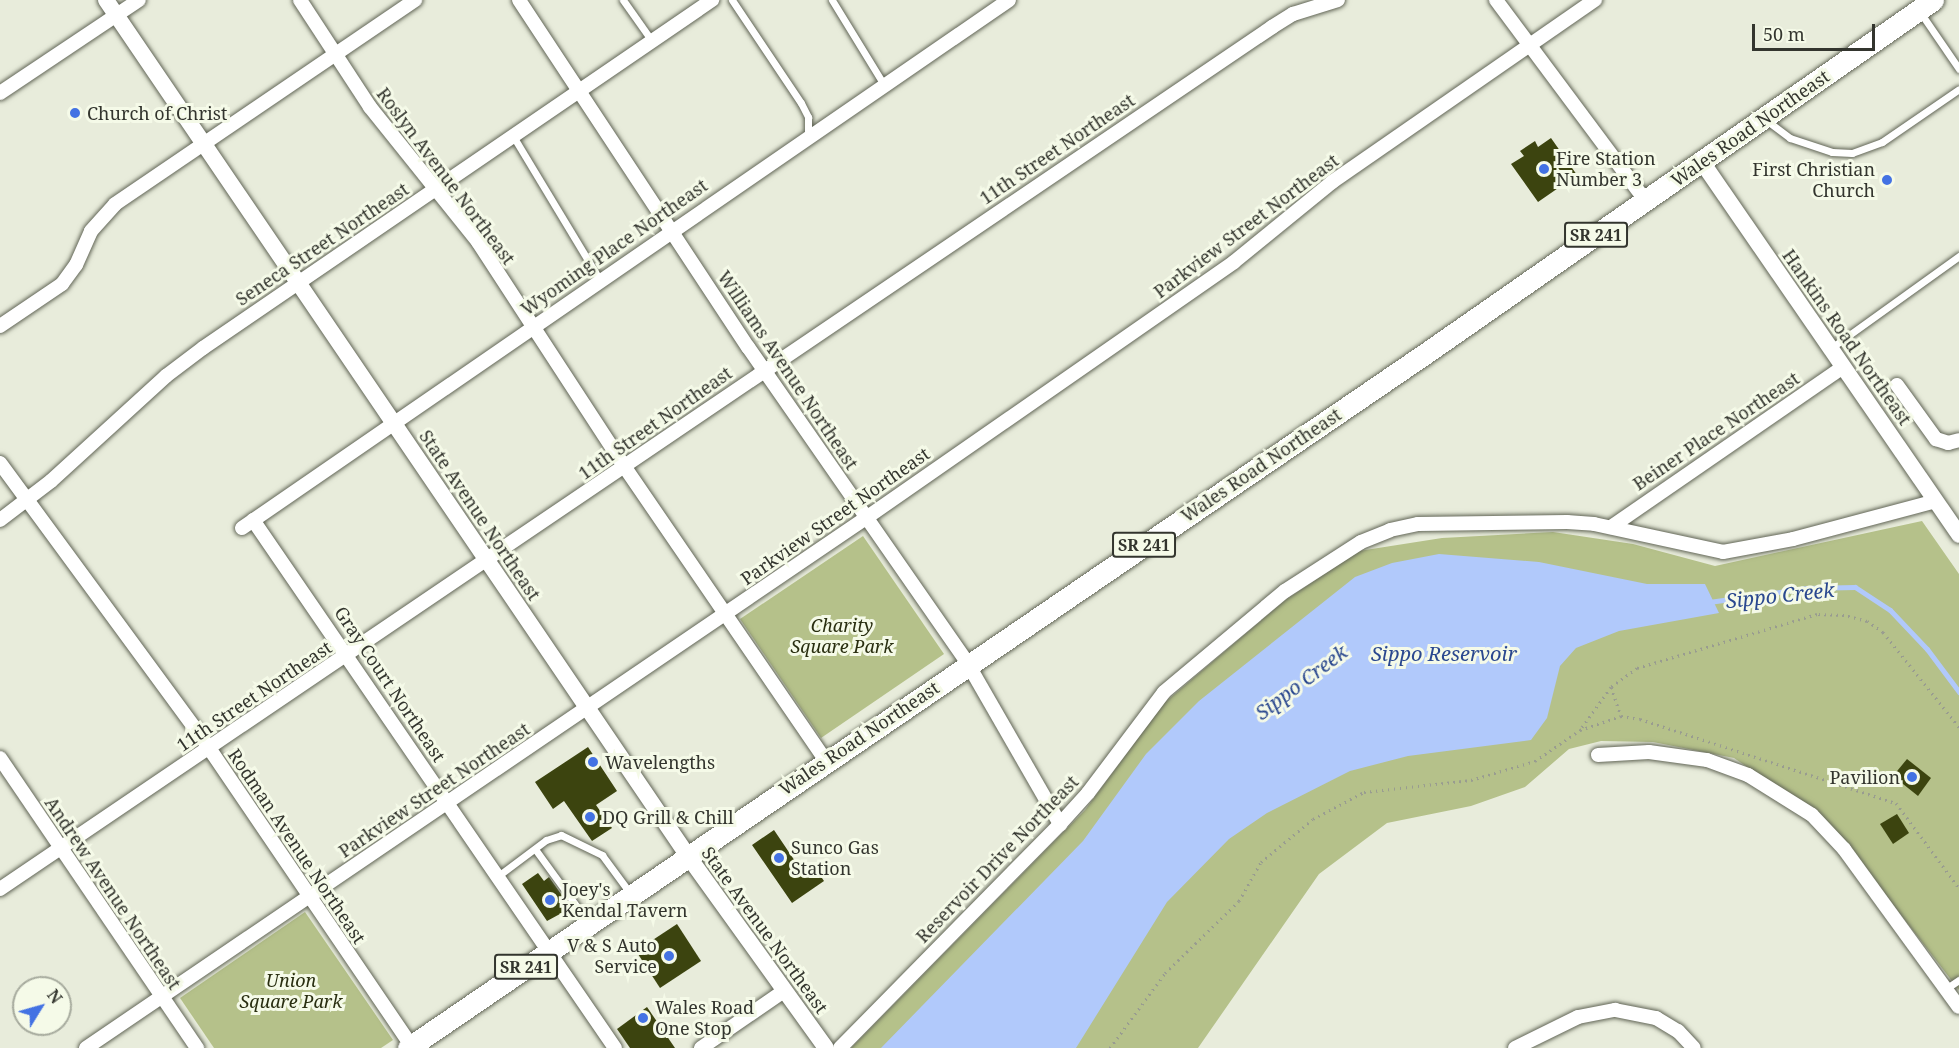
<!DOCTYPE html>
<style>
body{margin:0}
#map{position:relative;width:1959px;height:1048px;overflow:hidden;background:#e8ecdb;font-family:"Noto Serif",serif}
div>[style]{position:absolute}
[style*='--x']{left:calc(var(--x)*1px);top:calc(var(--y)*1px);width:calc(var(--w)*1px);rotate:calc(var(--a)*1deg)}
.green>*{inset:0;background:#b5c18a}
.water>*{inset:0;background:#b1c9fb}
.stream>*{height:5px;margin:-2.5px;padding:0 2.5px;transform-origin:2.5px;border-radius:2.5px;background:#b1c9fb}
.building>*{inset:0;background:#3c440f}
.path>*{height:3px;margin-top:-1.5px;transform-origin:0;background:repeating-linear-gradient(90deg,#999c90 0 1.5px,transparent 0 6px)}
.roads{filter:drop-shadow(0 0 2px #616556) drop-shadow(0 0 2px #616556)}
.service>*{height:7px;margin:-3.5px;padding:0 3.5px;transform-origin:3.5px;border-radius:3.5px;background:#fff}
.minor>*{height:14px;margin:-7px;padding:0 7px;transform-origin:7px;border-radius:7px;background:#fff}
.tertiary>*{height:16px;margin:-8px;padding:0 8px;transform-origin:8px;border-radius:8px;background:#fff}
.primary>*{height:21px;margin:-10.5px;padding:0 10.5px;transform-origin:10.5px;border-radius:10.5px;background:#fff}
.dots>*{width:16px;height:16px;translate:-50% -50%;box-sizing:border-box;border:3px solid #f5fae8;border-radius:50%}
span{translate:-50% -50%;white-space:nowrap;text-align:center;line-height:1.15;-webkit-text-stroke:6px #f5fae8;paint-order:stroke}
.shield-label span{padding:2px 4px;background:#f5fae8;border:2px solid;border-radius:4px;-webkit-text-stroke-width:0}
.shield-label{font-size:16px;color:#33352e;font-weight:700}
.poi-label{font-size:18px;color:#33352e}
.left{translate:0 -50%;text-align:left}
.right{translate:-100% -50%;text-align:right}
.street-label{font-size:18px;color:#33352e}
.park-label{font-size:18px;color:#292e10;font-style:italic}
.water-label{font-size:20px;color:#2a488f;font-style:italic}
.north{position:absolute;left:12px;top:976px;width:60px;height:60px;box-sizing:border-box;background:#f5fae8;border:2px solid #a7ab9e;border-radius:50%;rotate:53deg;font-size:16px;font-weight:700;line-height:24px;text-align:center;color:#33352e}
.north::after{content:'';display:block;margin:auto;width:21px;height:27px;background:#4372e3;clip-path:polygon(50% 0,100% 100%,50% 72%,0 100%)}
.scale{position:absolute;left:1752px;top:24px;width:123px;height:27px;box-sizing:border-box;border:3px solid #33352e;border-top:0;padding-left:8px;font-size:18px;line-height:21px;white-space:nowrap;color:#33352e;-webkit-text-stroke:4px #f5fae8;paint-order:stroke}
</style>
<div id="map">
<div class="green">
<div style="clip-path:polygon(1922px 521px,1959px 574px,1959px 990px,1850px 849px,1781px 790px,1734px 758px,1653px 742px,1601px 741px,1569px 749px,1525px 787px,1471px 806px,1387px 823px,1319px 874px,1198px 1048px,851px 1048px,1085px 810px,1164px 703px,1284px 601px,1359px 551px,1442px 538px,1553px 532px,1633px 544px,1715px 566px)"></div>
<div style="clip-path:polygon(863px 536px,944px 654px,821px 738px,740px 619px)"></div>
<div style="clip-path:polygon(305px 912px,393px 1040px,381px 1048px,214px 1048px,180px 998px)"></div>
</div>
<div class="water">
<div style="clip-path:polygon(1439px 554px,1539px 562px,1647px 584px,1705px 584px,1719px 613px,1619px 631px,1576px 648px,1560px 666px,1547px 718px,1531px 740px,1408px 756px,1350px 771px,1267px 813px,1229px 839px,1167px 902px,1076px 1048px,881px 1048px,1083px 841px,1146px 754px,1199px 701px,1355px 577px,1392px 563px)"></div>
</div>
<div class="stream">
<div style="--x:1709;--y:602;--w:99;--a:-8.1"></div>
<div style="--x:1807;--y:588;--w:48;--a:-1.2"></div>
<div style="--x:1855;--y:587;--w:42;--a:33.3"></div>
<div style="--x:1890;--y:610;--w:54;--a:46.5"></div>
<div style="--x:1927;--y:649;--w:54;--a:53.3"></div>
</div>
<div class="building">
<div style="clip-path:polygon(1551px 138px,1577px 175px,1538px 202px,1511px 164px,1524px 156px,1520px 151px,1535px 141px,1538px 147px)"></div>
<div style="clip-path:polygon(588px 747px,617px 791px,596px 805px,612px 828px,592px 841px,564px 801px,553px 809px,535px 782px)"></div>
<div style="clip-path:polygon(1907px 759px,1931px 778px,1918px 796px,1893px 776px)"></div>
<div style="clip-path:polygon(1897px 814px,1909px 833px,1893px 844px,1880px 824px)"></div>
<div style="clip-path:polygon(774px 830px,801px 870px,812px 863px,824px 881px,792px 903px,752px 845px)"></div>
<div style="clip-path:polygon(538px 873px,544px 881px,549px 877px,571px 908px,547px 921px,522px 884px)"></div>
<div style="clip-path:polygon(677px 924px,701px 961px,660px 988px,636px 951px)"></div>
<div style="clip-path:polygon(647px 1007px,675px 1048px,630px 1048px,617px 1029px)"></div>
</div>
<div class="path">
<div style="--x:1611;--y:687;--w:31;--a:71"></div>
<div style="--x:1959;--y:727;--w:122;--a:-128.7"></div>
<div style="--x:1883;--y:632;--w:19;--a:-145"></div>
<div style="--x:1867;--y:621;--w:24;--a:-165"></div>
<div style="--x:1844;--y:615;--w:27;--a:-178"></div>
<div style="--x:1817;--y:614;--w:188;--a:163.3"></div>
<div style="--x:1637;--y:668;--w:32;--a:144"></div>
<div style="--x:1611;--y:687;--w:53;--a:125.8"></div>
<div style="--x:1580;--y:730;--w:43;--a:-18.9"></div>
<div style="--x:1621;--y:716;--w:19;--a:9"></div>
<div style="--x:1640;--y:719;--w:269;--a:18.2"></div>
<div style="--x:1896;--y:803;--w:106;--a:53.5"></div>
<div style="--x:1110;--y:1048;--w:93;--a:-53.7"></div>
<div style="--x:1165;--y:973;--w:103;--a:-44.2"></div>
<div style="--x:1239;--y:901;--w:45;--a:-60.6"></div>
<div style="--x:1261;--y:862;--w:67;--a:-39.6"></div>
<div style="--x:1313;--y:819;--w:58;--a:-27.9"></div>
<div style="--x:1364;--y:792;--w:108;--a:-6.4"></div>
<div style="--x:1471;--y:780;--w:67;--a:-16.5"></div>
<div style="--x:1535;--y:761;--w:55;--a:-34.6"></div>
</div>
<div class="roads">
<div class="service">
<div style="--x:623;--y:0;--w:50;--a:54.7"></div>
<div style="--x:732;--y:0;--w:124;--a:56.2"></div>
<div style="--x:801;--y:103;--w:16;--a:63"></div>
<div style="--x:808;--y:117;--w:19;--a:90"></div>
<div style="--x:832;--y:0;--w:100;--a:58.5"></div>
<div style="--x:1920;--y:12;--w:69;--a:55.6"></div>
<div style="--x:1766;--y:120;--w:30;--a:37"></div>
<div style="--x:1790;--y:138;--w:44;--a:18.4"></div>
<div style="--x:1832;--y:152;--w:20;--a:3"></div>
<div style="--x:1852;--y:153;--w:32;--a:-20"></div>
<div style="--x:1882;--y:142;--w:93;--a:-34.5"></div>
<div style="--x:513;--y:136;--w:168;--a:58.9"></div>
<div style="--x:1831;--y:348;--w:158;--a:-35.7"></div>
<div style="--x:535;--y:849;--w:90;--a:54"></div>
<div style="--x:498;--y:876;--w:60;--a:-36.9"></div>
<div style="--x:546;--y:840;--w:16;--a:-18"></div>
<div style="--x:561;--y:835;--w:46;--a:26"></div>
<div style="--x:602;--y:855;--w:47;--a:53.6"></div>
<div style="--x:1944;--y:990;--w:18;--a:-34"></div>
</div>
<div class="minor">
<div style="--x:300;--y:0;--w:128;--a:56.8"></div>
<div style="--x:370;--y:107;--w:173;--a:51.3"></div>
<div style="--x:478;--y:242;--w:267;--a:56.9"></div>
<div style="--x:624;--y:466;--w:358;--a:55.6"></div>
<div style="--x:519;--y:0;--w:416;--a:56.6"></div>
<div style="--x:748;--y:347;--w:386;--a:55.2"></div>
<div style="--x:968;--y:664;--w:185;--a:60.1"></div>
<div style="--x:1496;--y:0;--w:251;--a:53.3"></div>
<div style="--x:0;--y:93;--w:167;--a:-33.8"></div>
<div style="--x:0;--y:326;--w:75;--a:-34.1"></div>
<div style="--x:62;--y:284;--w:24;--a:-54"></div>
<div style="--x:76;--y:265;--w:37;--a:-66"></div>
<div style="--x:91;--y:231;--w:36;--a:-48"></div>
<div style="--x:115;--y:204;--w:363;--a:-34.2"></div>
<div style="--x:1897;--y:385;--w:67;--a:54.2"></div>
<div style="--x:1936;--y:439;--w:13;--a:18"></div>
<div style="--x:1948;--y:443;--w:11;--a:-15"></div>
<div style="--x:0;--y:463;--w:353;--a:53.7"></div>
<div style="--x:209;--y:748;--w:363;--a:55.8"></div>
<div style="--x:0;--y:520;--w:64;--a:-37.4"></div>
<div style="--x:51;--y:481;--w:156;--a:-42.4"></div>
<div style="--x:166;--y:376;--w:46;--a:-37.1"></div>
<div style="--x:203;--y:348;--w:617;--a:-34.36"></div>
<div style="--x:253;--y:520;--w:640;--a:55.57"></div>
<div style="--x:1611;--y:527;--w:282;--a:-34.6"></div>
<div style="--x:242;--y:528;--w:931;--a:-34.54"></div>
<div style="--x:1598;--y:755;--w:51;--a:-3.4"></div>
<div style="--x:1649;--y:752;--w:59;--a:7.9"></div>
<div style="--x:1707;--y:760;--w:44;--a:20.1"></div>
<div style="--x:1748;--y:775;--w:75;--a:32"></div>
<div style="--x:1812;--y:815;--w:47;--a:46.7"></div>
<div style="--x:1844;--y:849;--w:195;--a:54"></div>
<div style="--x:0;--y:758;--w:351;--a:55.8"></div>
<div style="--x:0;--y:889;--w:1537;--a:-34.12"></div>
<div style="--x:1272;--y:27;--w:25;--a:-32"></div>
<div style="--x:1293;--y:14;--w:47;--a:-17.3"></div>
<div style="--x:86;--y:1048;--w:943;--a:-34.2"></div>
<div style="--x:866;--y:518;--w:448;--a:-34.8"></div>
<div style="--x:1234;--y:262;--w:127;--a:-39.2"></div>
<div style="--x:1332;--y:182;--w:320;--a:-34.7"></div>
<div style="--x:701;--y:1048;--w:101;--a:-34.5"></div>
<div style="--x:840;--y:1048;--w:314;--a:-45.5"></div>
<div style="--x:1060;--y:824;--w:42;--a:-47.9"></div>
<div style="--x:1088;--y:793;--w:126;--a:-53"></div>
<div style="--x:1164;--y:692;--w:158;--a:-39.9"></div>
<div style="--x:1285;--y:591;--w:90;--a:-32.8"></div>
<div style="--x:1361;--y:542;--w:31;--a:-22"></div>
<div style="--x:1390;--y:530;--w:29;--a:-12"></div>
<div style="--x:1418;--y:524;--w:149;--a:-0.8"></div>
<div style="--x:1567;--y:522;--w:27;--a:4"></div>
<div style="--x:1594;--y:524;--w:132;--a:12.2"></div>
<div style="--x:1723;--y:552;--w:71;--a:-10.5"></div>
<div style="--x:1793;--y:539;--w:148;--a:-14.9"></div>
<div style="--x:1515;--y:1048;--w:70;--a:-26.2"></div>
<div style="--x:1578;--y:1017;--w:38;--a:-11"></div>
<div style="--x:1615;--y:1010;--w:42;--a:11"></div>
<div style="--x:1656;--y:1018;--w:26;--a:31"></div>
<div style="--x:1678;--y:1031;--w:23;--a:47"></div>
</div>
<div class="tertiary">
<div style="--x:106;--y:0;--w:1035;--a:55.79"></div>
<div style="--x:688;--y:856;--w:236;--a:54.3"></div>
<div style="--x:1702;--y:162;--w:453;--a:55.4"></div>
</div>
<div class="primary">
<div style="--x:408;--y:1048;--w:1220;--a:-34.32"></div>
<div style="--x:1416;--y:360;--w:630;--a:-34.85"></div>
</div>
</div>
<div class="dots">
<div style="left:75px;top:113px;background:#4372e3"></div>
<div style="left:1544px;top:169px;background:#4372e3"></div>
<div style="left:1887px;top:180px;background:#4372e3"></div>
<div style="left:593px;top:762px;background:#4372e3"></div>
<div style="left:1912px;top:777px;background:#4372e3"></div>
<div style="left:590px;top:817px;background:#4372e3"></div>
<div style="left:779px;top:858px;background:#4372e3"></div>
<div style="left:550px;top:900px;background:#4372e3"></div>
<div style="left:669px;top:956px;background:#4372e3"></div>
<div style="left:643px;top:1018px;background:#4372e3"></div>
</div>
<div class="shield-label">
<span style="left:1596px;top:235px">SR 241</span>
<span style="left:1144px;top:545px">SR 241</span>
<span style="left:526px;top:967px">SR 241</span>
</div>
<div class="poi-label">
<span class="left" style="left:87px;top:113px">Church of Christ</span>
<span class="left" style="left:1556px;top:169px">Fire Station<br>Number 3</span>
<span class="right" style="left:1875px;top:180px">First Christian<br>Church</span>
<span class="left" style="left:605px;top:762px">Wavelengths</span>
<span class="right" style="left:1900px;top:777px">Pavilion</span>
<span class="left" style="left:602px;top:817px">DQ Grill &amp; Chill</span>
<span class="left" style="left:791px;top:858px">Sunco Gas<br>Station</span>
<span class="left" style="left:562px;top:900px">Joey's<br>Kendal Tavern</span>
<span class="right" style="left:657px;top:956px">V &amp; S Auto<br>Service</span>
<span class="left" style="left:655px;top:1018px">Wales Road<br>One Stop</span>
</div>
<div class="street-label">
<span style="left:1750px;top:128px;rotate:-35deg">Wales Road Northeast</span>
<span style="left:1057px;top:149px;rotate:-34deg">11th Street Northeast</span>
<span style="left:446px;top:176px;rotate:53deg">Roslyn Avenue Northeast</span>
<span style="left:1246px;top:226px;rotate:-37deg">Parkview Street Northeast</span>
<span style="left:322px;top:244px;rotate:-34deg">Seneca Street Northeast</span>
<span style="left:614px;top:247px;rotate:-35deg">Wyoming Place Northeast</span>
<span style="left:1847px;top:337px;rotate:55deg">Hankins Road Northeast</span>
<span style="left:788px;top:370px;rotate:56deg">Williams Avenue Northeast</span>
<span style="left:655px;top:423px;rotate:-35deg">11th Street Northeast</span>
<span style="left:1716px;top:431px;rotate:-34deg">Beiner Place Northeast</span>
<span style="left:1261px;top:465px;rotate:-34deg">Wales Road Northeast</span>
<span style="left:480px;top:515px;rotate:56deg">State Avenue Northeast</span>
<span style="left:835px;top:516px;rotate:-35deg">Parkview Street Northeast</span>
<span style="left:390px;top:684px;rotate:56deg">Gray Court Northeast</span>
<span style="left:254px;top:696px;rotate:-34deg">11th Street Northeast</span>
<span style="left:859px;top:738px;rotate:-34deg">Wales Road Northeast</span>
<span style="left:434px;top:790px;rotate:-34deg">Parkview Street Northeast</span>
<span style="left:297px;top:846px;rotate:56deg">Rodman Avenue Northeast</span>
<span style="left:997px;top:859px;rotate:-46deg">Reservoir Drive Northeast</span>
<span style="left:113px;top:893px;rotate:56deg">Andrew Avenue Northeast</span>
<span style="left:765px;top:930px;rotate:54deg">State Avenue Northeast</span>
</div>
<div class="park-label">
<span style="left:842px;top:636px">Charity<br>Square Park</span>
<span style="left:291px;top:991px">Union<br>Square Park</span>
</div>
<div class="water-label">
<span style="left:1780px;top:595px;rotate:-6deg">Sippo Creek</span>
<span style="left:1444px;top:653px">Sippo Reservoir</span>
<span style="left:1301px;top:682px;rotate:-37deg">Sippo Creek</span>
</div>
<div class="north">N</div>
<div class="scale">50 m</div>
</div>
